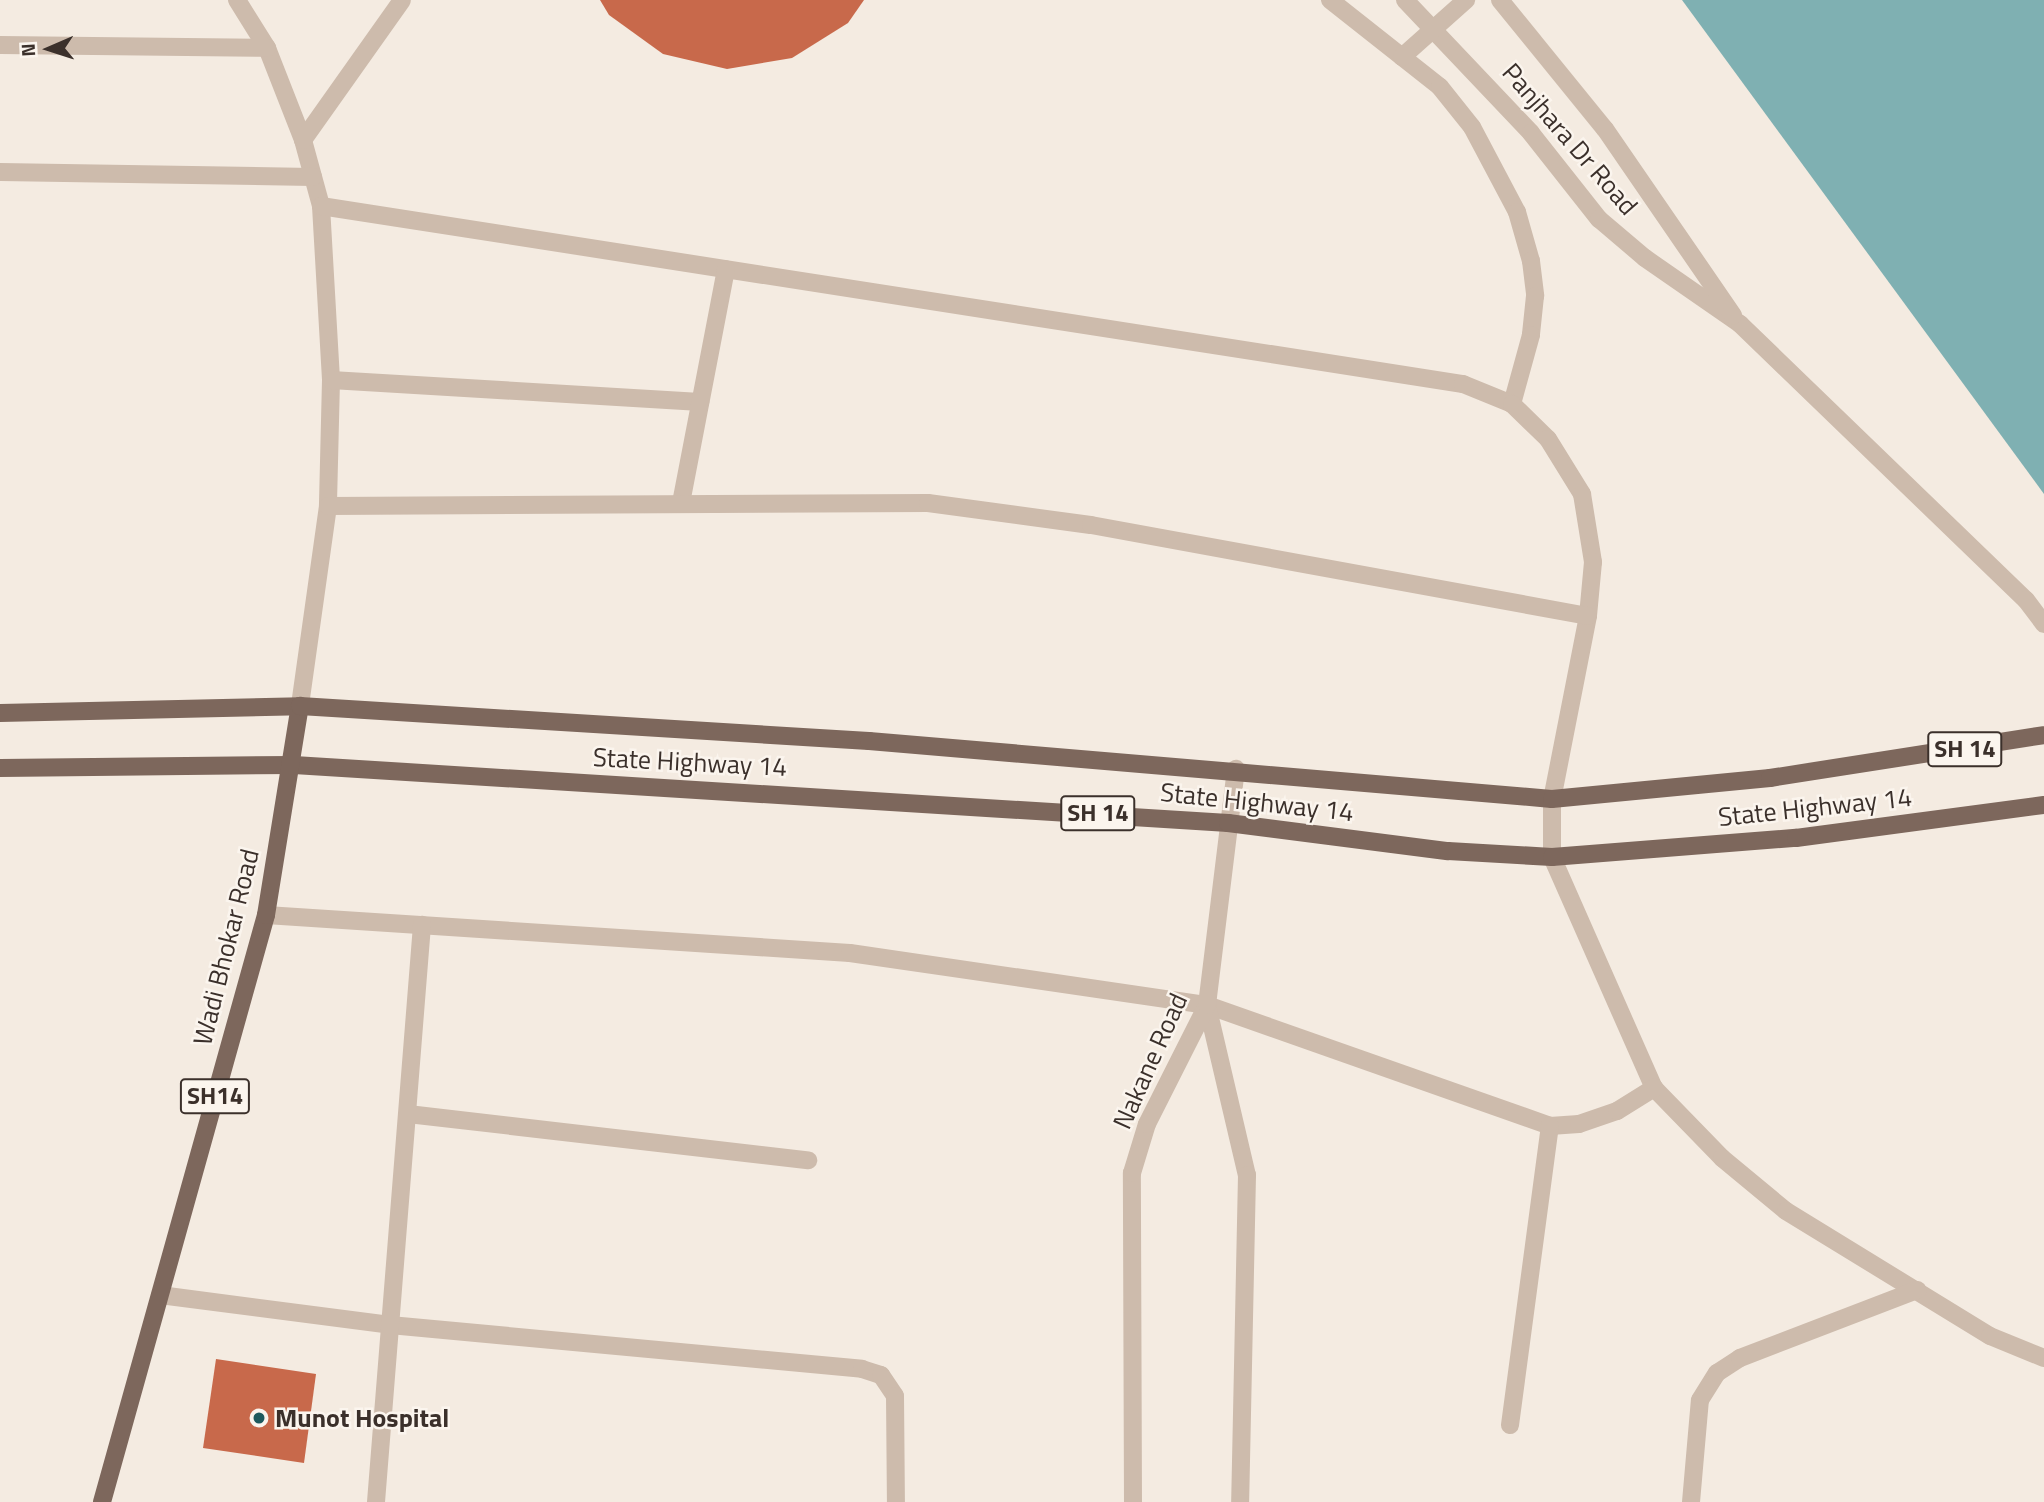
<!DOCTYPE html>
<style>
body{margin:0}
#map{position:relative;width:2044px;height:1502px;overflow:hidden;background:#f4ebe1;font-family:"Titillium Web",sans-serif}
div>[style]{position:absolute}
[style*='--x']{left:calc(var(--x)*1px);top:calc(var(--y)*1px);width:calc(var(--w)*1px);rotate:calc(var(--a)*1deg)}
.water>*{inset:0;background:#7fb0b2}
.building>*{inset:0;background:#c8694b}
.minor>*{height:18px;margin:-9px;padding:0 9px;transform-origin:9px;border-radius:9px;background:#cdbbac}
.major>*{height:18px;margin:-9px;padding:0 9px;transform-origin:9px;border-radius:9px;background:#7d675c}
.dots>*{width:19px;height:19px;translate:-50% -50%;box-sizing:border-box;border:4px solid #fbf5ee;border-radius:50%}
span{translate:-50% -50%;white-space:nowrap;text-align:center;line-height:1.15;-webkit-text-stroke:5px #fbf5ee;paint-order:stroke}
.shield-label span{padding:2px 5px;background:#fbf5ee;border:2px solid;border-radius:5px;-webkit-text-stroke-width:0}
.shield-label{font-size:24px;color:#3b302b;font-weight:700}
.street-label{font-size:26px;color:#3b302b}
.poi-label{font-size:26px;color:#3b302b;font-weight:700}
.left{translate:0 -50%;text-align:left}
.north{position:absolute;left:14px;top:14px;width:70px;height:70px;-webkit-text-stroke:5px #fbf5ee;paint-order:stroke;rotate:267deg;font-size:19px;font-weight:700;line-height:28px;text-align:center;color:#3b302b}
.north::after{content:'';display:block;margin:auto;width:24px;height:32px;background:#3b302b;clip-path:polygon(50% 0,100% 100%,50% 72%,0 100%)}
</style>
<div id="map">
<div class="water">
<div style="clip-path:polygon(1682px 0,2044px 0,2044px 494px)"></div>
</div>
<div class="building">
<div style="clip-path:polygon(600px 0,864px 0,848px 23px,792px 58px,727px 69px,663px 54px,609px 15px)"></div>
<div style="clip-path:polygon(216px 1359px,316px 1374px,304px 1463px,203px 1448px)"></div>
</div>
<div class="minor">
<div style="--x:237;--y:0;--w:57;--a:58"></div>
<div style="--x:267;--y:48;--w:99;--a:68.6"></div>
<div style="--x:303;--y:140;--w:68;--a:74.7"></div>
<div style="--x:321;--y:206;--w:174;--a:86.7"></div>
<div style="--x:331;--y:380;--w:126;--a:91.4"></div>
<div style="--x:328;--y:506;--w:202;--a:98"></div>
<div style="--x:1330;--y:0;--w:140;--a:38.3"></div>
<div style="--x:1440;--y:87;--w:51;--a:51.3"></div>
<div style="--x:1472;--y:127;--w:96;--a:62.1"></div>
<div style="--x:1517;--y:212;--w:51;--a:74.1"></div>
<div style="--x:1531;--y:261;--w:35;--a:83"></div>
<div style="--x:1535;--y:296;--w:39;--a:96"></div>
<div style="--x:1531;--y:335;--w:72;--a:105.4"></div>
<div style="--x:1405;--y:0;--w:183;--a:46.5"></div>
<div style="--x:1531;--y:133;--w:110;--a:51.7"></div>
<div style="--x:1599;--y:219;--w:60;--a:40.3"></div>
<div style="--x:1645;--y:258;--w:116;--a:34.8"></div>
<div style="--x:1740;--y:324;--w:397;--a:44"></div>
<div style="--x:2026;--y:600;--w:30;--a:53"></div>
<div style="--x:1500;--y:0;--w:166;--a:50.9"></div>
<div style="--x:1605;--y:129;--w:226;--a:55.5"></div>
<div style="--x:0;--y:45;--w:267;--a:0.6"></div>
<div style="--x:1402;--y:57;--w:86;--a:-41.7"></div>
<div style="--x:303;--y:140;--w:171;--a:-54.7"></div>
<div style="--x:0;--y:172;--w:313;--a:0.9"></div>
<div style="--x:321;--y:206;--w:1156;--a:8.86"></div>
<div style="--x:1463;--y:384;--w:53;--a:22.2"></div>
<div style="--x:1512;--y:404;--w:50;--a:44.2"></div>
<div style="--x:1548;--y:439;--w:65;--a:58.3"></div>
<div style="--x:1582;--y:494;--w:69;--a:80.8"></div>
<div style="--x:1593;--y:562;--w:54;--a:95.3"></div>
<div style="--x:1588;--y:616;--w:187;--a:101.1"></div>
<div style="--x:1552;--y:799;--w:58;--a:90"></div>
<div style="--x:1552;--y:857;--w:253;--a:66.2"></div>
<div style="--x:1654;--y:1088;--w:98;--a:45.8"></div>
<div style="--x:1722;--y:1158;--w:83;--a:39.6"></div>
<div style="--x:1786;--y:1211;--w:239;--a:31.5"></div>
<div style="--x:1990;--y:1336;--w:58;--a:22.2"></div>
<div style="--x:331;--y:380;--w:370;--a:3.4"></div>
<div style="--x:681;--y:503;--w:238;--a:-79.1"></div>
<div style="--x:328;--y:506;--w:600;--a:-0.29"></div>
<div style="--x:928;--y:503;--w:164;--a:7.7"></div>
<div style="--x:1091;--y:525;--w:505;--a:10.38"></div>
<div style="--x:266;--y:915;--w:585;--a:3.72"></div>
<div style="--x:850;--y:953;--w:361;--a:8.3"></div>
<div style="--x:1207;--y:1005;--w:364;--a:19.4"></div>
<div style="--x:1550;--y:1126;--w:29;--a:-4"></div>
<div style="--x:1579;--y:1124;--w:40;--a:-18.9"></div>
<div style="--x:1617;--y:1111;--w:44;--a:-31.9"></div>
<div style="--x:1207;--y:1005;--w:175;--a:76.8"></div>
<div style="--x:1247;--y:1175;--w:327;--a:91.2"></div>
<div style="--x:408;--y:1114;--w:403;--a:6.6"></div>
<div style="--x:160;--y:1295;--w:232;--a:7.4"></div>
<div style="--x:390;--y:1325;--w:474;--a:5.3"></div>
<div style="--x:862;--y:1369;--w:20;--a:18"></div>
<div style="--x:881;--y:1375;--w:25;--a:56"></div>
<div style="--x:895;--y:1396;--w:106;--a:89.5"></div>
<div style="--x:1510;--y:1425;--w:302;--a:-82.4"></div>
<div style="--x:376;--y:1502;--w:579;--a:-85.44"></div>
<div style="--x:1133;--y:1502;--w:329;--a:-90.2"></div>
<div style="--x:1132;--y:1173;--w:51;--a:-73"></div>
<div style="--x:1147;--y:1124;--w:133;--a:-63.2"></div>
<div style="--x:1207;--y:1005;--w:238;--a:-83"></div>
<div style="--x:1691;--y:1502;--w:102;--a:-85"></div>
<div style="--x:1700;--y:1400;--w:32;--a:-58"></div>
<div style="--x:1717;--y:1373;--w:27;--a:-33"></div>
<div style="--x:1740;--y:1358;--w:190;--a:-21"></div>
</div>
<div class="major">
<div style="--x:0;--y:713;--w:300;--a:-1.3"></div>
<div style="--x:0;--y:768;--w:294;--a:-0.6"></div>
<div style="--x:294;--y:765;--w:936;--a:3.55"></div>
<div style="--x:1228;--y:823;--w:222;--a:7.3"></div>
<div style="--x:1448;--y:851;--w:104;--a:3.3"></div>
<div style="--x:1552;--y:857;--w:245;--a:-4.5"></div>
<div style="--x:1796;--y:838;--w:250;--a:-7.6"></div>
<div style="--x:102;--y:1502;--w:609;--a:-74.39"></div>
<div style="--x:266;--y:915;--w:212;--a:-80.8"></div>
<div style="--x:300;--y:706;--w:570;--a:3.52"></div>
<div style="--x:869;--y:741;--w:685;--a:4.85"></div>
<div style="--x:1552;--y:799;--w:219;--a:-5.5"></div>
<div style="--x:1770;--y:778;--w:277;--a:-8.9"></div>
</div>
<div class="dots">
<div style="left:259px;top:1418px;background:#1f5a5e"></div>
</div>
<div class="shield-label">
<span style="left:1965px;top:749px">SH 14</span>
<span style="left:1098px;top:813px">SH 14</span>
<span style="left:215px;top:1096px">SH14</span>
</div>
<div class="street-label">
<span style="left:1570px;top:139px;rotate:49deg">Panjhara Dr Road</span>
<span style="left:690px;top:762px;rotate:3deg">State Highway 14</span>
<span style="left:1257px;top:802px;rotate:6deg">State Highway 14</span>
<span style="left:1815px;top:807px;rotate:-6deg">State Highway 14</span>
<span style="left:226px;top:947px;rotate:-76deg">Wadi Bhokar Road</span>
<span style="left:1150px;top:1061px;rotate:-66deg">Nakane Road</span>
</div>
<div class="poi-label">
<span class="left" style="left:275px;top:1418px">Munot Hospital</span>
</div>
<div class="north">N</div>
</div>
